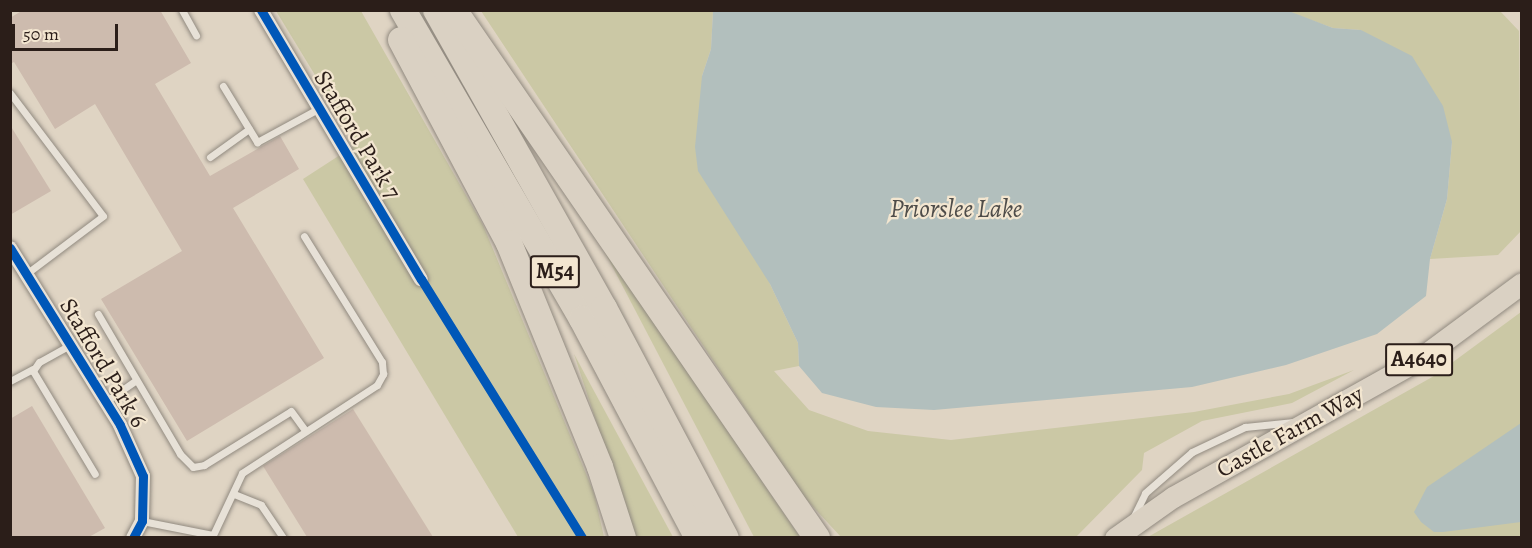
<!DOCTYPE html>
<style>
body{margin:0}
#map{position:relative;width:1532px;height:548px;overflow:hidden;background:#dfd4c3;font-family:Alegreya,serif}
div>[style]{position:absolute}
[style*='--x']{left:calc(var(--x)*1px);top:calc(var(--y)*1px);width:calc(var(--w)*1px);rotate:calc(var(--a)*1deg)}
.green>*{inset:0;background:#cbc8a5}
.water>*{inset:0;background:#b2bfbd}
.building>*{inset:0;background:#cdbbae}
.roads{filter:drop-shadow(0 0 2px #918a80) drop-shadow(0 0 2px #918a80)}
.service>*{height:7px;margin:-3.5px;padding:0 3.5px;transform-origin:3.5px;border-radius:3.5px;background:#e7e1d7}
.minor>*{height:14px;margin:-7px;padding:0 7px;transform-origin:7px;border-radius:7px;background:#e7e1d7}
.primary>*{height:21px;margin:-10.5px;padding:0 10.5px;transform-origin:10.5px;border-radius:10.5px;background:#dad1c3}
.motorway>*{height:26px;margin:-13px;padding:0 13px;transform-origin:13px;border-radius:13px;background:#dad1c3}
.cycleway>*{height:9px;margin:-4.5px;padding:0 4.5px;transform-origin:4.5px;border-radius:4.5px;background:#0057b8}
span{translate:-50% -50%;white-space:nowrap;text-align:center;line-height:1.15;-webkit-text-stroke:4.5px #f3e6d0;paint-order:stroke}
.shield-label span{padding:2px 4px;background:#f3e6d0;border:2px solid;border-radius:4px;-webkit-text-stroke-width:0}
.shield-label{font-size:22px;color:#2b1e19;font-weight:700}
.street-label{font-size:24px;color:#2b1e19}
.water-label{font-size:26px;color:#4e4c49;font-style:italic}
.frame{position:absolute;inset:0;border:12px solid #2b1e19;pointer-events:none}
.scale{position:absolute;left:12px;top:24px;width:106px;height:27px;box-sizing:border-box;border:3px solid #2b1e19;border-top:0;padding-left:8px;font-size:18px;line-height:21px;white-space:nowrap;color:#2b1e19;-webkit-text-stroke:4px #f3e6d0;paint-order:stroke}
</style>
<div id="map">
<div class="green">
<div style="clip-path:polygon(276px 11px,361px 11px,483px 225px,594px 493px,604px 537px,518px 537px,303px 179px,357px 144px)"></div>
<div style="clip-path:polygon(481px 11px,713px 11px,711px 49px,702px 76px,770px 284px,798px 343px,799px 366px,774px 371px,809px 410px,868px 431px,951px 440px,1194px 412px,1289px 394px,1354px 370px,1292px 403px,1202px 421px,1144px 453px,1142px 470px,1076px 537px,841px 537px,803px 496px)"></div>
<div style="clip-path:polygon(1286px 11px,1500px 11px,1519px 31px,1521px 231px,1498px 255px,1430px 259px,1447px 199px,1452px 142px,1361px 30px,1333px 28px)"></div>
<div style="clip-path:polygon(600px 243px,800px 537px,754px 537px)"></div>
<div style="clip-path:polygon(1521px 312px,1521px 537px,1146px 538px,1434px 376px)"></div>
<div style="clip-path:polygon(574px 354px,673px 537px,634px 537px)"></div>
</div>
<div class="water">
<div style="clip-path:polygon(713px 11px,1286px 10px,1333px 28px,1361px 30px,1412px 56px,1443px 106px,1452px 142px,1447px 199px,1430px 259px,1426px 296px,1377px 334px,1286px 365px,1192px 387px,934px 410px,876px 407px,822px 393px,799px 366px,798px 343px,770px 284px,698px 171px,695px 147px,702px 76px,711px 49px)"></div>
<div style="clip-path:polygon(1521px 423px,1521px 522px,1443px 532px,1434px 532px,1421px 522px,1414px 512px,1427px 487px)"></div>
</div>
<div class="building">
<div style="clip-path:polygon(23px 10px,160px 10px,191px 63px,155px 84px,210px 176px,280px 136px,299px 169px,233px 208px,324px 358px,187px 441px,101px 299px,182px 251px,95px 104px,55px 129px,14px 62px,10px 64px,10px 18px)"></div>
<div style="clip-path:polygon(10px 125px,51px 191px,10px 215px)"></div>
<div style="clip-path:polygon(32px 406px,105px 528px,89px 537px,10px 537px,10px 419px)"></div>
<div style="clip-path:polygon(353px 409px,433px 537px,307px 537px,263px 466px)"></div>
</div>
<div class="roads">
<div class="service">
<div style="--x:182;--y:10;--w:29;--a:61"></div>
<div style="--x:223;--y:86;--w:66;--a:58.7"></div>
<div style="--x:257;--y:142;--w:69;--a:-28.4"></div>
<div style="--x:10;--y:93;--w:154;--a:52.9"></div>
<div style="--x:103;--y:216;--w:96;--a:143"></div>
<div style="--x:210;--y:157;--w:48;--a:-35.7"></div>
<div style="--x:98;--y:314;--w:162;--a:59.6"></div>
<div style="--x:180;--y:454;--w:18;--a:45"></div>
<div style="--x:193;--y:467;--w:11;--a:-10"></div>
<div style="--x:204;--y:465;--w:102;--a:-31.8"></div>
<div style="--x:291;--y:411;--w:24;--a:54"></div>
<div style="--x:70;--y:345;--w:35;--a:151"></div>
<div style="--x:39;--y:362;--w:11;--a:124"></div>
<div style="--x:33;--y:371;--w:120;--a:59"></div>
<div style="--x:10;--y:381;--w:26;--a:-28"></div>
<div style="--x:105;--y:402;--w:38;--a:-35"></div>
<div style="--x:234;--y:494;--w:29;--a:22"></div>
<div style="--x:261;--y:505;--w:40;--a:56"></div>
<div style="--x:1134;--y:516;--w:25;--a:-64"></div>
<div style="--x:1145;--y:493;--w:62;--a:-41.1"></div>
<div style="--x:1192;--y:452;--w:59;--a:-25.3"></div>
<div style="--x:1245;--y:427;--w:49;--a:-5.8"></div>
<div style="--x:142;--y:521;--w:72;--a:11.2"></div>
<div style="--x:213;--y:535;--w:68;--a:-64.9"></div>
<div style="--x:242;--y:473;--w:161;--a:-33.1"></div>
<div style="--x:377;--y:385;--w:13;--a:-61"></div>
<div style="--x:383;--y:374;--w:12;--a:-95"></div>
<div style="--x:382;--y:362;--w:148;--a:-121.8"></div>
</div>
<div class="minor">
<div style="--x:261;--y:10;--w:313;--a:59.3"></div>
<div style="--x:10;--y:248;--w:208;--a:58.1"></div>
<div style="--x:120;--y:425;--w:56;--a:65.7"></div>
<div style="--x:143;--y:476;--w:45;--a:91.3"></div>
<div style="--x:142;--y:521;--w:19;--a:118"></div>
</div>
<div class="primary">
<div style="--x:1115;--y:538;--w:71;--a:-35.3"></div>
<div style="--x:1173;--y:497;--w:281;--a:-29.2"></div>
<div style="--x:1418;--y:360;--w:129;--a:-36.5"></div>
</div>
<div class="motorway">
<div style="--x:403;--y:10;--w:357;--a:59.9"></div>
<div style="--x:582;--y:319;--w:248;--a:62.1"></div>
<div style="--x:436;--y:10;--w:342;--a:60.6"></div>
<div style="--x:604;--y:308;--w:260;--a:62.1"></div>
<div style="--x:454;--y:10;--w:641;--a:55.49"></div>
<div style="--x:401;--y:40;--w:230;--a:62"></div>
<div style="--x:509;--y:243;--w:242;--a:67.9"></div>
<div style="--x:600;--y:467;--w:75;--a:72.1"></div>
</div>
</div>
<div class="cycleway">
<div style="--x:261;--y:10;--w:313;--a:59.3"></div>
<div style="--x:421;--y:279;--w:305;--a:58.1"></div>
<div style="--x:10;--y:248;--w:208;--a:58.1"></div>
<div style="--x:120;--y:425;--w:56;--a:65.7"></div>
<div style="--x:143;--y:476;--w:45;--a:91.3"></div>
<div style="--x:142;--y:521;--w:19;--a:118"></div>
</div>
<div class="shield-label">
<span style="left:555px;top:272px">M54</span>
<span style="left:1419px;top:360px">A4640</span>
</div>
<div class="street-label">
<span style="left:357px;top:135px;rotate:59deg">Stafford Park 7</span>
<span style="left:103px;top:363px;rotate:59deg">Stafford Park 6</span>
<span style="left:1290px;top:432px;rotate:-29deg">Castle Farm Way</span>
</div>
<div class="water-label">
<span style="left:956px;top:209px">Priorslee Lake</span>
</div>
<div class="frame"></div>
<div class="scale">50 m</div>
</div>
